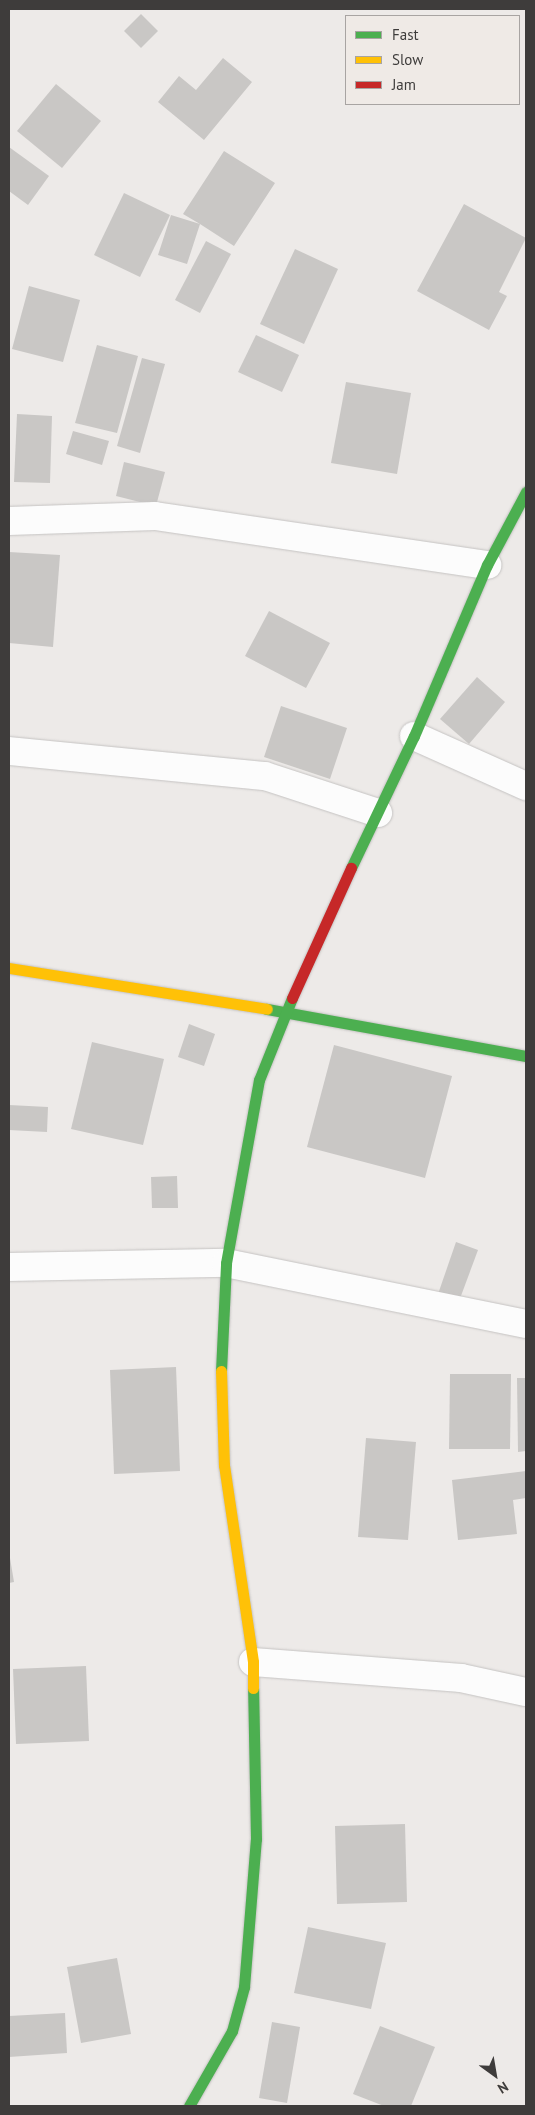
<!DOCTYPE html>
<style>
body{margin:0}
#map{position:relative;width:535px;height:2115px;overflow:hidden;background:#edeae8;font-family:"PT Sans",sans-serif}
div>[style]{position:absolute}
[style*='--x']{left:calc(var(--x)*1px);top:calc(var(--y)*1px);width:calc(var(--w)*1px);rotate:calc(var(--a)*1deg)}
.building>*{inset:0;background:#c9c7c5}
.roads{filter:drop-shadow(0 0 1px #c5c3c2) drop-shadow(0 0 1px #c5c3c2)}
.street>*{height:28px;margin:-14px;padding:0 14px;transform-origin:14px;border-radius:14px;background:#fcfcfc}
.fast>*{height:11px;margin:-5.5px;padding:0 5.5px;transform-origin:5.5px;border-radius:5.5px;background:#4caf50}
.slow>*{height:11px;margin:-5.5px;padding:0 5.5px;transform-origin:5.5px;border-radius:5.5px;background:#ffc107}
.jam>*{height:11px;margin:-5.5px;padding:0 5.5px;transform-origin:5.5px;border-radius:5.5px;background:#c62828}
span{translate:-50% -50%;white-space:nowrap;text-align:center;line-height:1.15;-webkit-text-stroke:4px #efeae6;paint-order:stroke}
.frame{position:absolute;inset:0;border:10px solid #3e3c3b;pointer-events:none}
.legend{position:absolute;left:345px;top:15px;width:175px;height:90px;box-sizing:border-box;background:#efeae6;border:1px solid #a8a4a2;margin:0;padding:6px 9px;list-style:none;font-size:15px;color:#3e3c3b}
.legend li{display:flex;align-items:center;gap:10px;height:25px}
.legend b{width:25px;border:1px solid #a8a4a2}
.north{position:absolute;left:470px;top:2050px;width:50px;height:50px;-webkit-text-stroke:4px #efeae6;paint-order:stroke;rotate:148deg;font-size:14px;font-weight:700;line-height:20px;text-align:center;color:#3e3c3b}
.north::after{content:'';display:block;margin:auto;width:18px;height:22px;background:#3e3c3b;clip-path:polygon(50% 0,100% 100%,50% 72%,0 100%)}
</style>
<div id="map">
<div class="building">
<div style="clip-path:polygon(141px 14px,158px 31px,141px 48px,124px 31px)"></div>
<div style="clip-path:polygon(223px 58px,252px 82px,204px 140px,158px 102px,179px 76px,196px 90px)"></div>
<div style="clip-path:polygon(56px 84px,101px 121px,62px 168px,17px 131px)"></div>
<div style="clip-path:polygon(9px 147px,49px 176px,28px 205px,9px 191px)"></div>
<div style="clip-path:polygon(224px 151px,275px 183px,234px 246px,200px 224px,187px 264px,158px 255px,171px 215px,200px 224px,183px 214px)"></div>
<div style="clip-path:polygon(124px 193px,170px 215px,140px 277px,94px 255px)"></div>
<div style="clip-path:polygon(464px 204px,526px 238px,499px 292px,507px 296px,489px 330px,417px 291px)"></div>
<div style="clip-path:polygon(206px 241px,231px 254px,200px 313px,175px 300px)"></div>
<div style="clip-path:polygon(295px 249px,338px 269px,304px 344px,260px 324px)"></div>
<div style="clip-path:polygon(29px 286px,80px 300px,63px 362px,12px 349px)"></div>
<div style="clip-path:polygon(256px 335px,299px 355px,282px 392px,238px 372px)"></div>
<div style="clip-path:polygon(97px 345px,138px 356px,117px 433px,75px 423px)"></div>
<div style="clip-path:polygon(142px 358px,165px 364px,140px 453px,117px 446px)"></div>
<div style="clip-path:polygon(346px 382px,411px 393px,397px 474px,331px 463px)"></div>
<div style="clip-path:polygon(17px 414px,52px 416px,50px 483px,14px 482px)"></div>
<div style="clip-path:polygon(73px 431px,109px 441px,102px 465px,66px 454px)"></div>
<div style="clip-path:polygon(124px 462px,165px 472px,156px 506px,116px 496px)"></div>
<div style="clip-path:polygon(9px 552px,60px 555px,53px 647px,9px 643px)"></div>
<div style="clip-path:polygon(269px 611px,330px 643px,306px 688px,245px 656px)"></div>
<div style="clip-path:polygon(477px 677px,505px 702px,469px 744px,440px 719px)"></div>
<div style="clip-path:polygon(281px 706px,347px 728px,330px 779px,264px 757px)"></div>
<div style="clip-path:polygon(189px 1024px,215px 1034px,204px 1066px,178px 1057px)"></div>
<div style="clip-path:polygon(92px 1042px,164px 1059px,143px 1145px,71px 1129px)"></div>
<div style="clip-path:polygon(334px 1045px,452px 1076px,425px 1178px,307px 1147px)"></div>
<div style="clip-path:polygon(9px 1105px,48px 1107px,47px 1132px,9px 1130px)"></div>
<div style="clip-path:polygon(177px 1176px,178px 1208px,152px 1208px,151px 1177px)"></div>
<div style="clip-path:polygon(456px 1242px,478px 1250px,458px 1304px,437px 1297px)"></div>
<div style="clip-path:polygon(176px 1367px,180px 1471px,114px 1474px,110px 1370px)"></div>
<div style="clip-path:polygon(450px 1374px,511px 1374px,510px 1449px,449px 1449px)"></div>
<div style="clip-path:polygon(517px 1378px,526px 1378px,526px 1451px,518px 1452px)"></div>
<div style="clip-path:polygon(366px 1438px,416px 1442px,408px 1540px,358px 1537px)"></div>
<div style="clip-path:polygon(526px 1471px,526px 1498px,513px 1500px,517px 1534px,458px 1540px,452px 1480px)"></div>
<div style="clip-path:polygon(9px 1552px,14px 1582px,9px 1583px)"></div>
<div style="clip-path:polygon(86px 1666px,89px 1741px,16px 1744px,13px 1669px)"></div>
<div style="clip-path:polygon(405px 1824px,407px 1902px,337px 1904px,335px 1826px)"></div>
<div style="clip-path:polygon(308px 1927px,386px 1943px,371px 2009px,294px 1993px)"></div>
<div style="clip-path:polygon(117px 1958px,131px 2034px,81px 2043px,67px 1967px)"></div>
<div style="clip-path:polygon(65px 2013px,67px 2053px,9px 2057px,9px 2016px)"></div>
<div style="clip-path:polygon(272px 2022px,300px 2027px,287px 2103px,259px 2098px)"></div>
<div style="clip-path:polygon(380px 2026px,435px 2047px,411px 2106px,384px 2106px,353px 2094px)"></div>
</div>
<div class="roads">
<div class="street">
<div style="--x:9;--y:521;--w:146;--a:-2"></div>
<div style="--x:155;--y:516;--w:336;--a:8.4"></div>
<div style="--x:414;--y:736;--w:123;--a:24.1"></div>
<div style="--x:9;--y:751;--w:257;--a:5.6"></div>
<div style="--x:265;--y:776;--w:119;--a:18.1"></div>
<div style="--x:9;--y:1267;--w:217;--a:-1.1"></div>
<div style="--x:226;--y:1263;--w:306;--a:11.5"></div>
<div style="--x:253;--y:1662;--w:209;--a:4.4"></div>
<div style="--x:461;--y:1678;--w:66;--a:12.2"></div>
</div>
<div class="fast">
<div style="--x:351;--y:868;--w:146;--a:-64.5"></div>
<div style="--x:414;--y:736;--w:186;--a:-66.9"></div>
<div style="--x:487;--y:565;--w:83;--a:-61.9"></div>
<div style="--x:267;--y:1009;--w:263;--a:10.3"></div>
<div style="--x:221;--y:1371;--w:108;--a:-87.3"></div>
<div style="--x:226;--y:1263;--w:186;--a:-79.8"></div>
<div style="--x:259;--y:1080;--w:88;--a:-68.1"></div>
<div style="--x:189;--y:2106;--w:86;--a:-60.2"></div>
<div style="--x:232;--y:2031;--w:46;--a:-74.7"></div>
<div style="--x:244;--y:1987;--w:148;--a:-85.4"></div>
<div style="--x:256;--y:1839;--w:151;--a:-91.1"></div>
</div>
<div class="slow">
<div style="--x:9;--y:968;--w:261;--a:9"></div>
<div style="--x:221;--y:1371;--w:94;--a:88.2"></div>
<div style="--x:224;--y:1465;--w:199;--a:81.6"></div>
<div style="--x:253;--y:1662;--w:26;--a:90"></div>
</div>
<div class="jam">
<div style="--x:292;--y:998;--w:143;--a:-65.6"></div>
</div>
</div>
<div class="frame"></div>
<ul class="legend">
<li><b style="height:6px;background:#4caf50"></b>Fast</li>
<li><b style="height:6px;background:#ffc107"></b>Slow</li>
<li><b style="height:6px;background:#c62828"></b>Jam</li>
</ul>
<div class="north">N</div>
</div>
